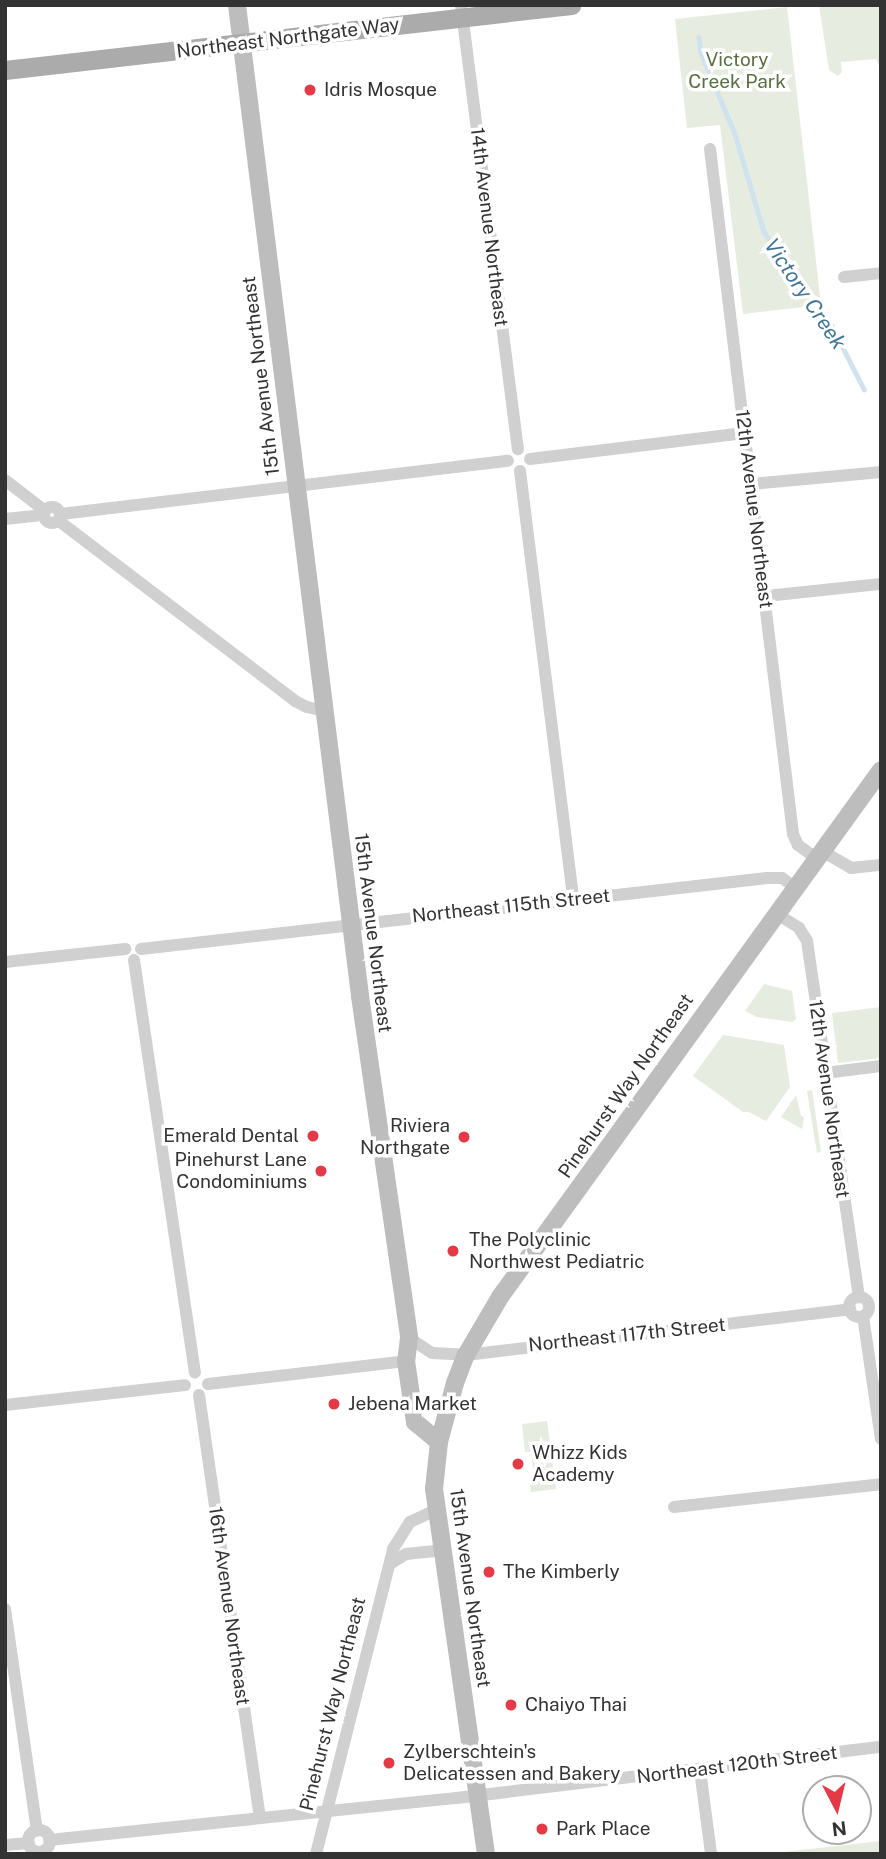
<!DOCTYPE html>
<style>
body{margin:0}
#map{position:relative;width:886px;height:1859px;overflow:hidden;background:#fff;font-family:"Public Sans",sans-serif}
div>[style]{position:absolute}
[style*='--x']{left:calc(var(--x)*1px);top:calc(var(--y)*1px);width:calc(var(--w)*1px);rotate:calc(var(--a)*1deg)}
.green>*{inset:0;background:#e6ecdf}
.stream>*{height:4.5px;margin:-2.25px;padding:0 2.25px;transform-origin:2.25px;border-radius:2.25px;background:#cfe2ee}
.street>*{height:12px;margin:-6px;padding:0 6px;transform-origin:6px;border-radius:6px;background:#d0d0d0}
.street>.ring{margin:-6px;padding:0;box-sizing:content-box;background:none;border:12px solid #d0d0d0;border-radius:50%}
.secondary>*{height:18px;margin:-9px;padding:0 9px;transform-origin:9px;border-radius:9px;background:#bdbdbd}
.primary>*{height:19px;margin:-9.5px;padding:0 9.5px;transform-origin:9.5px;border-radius:9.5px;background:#ababab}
.dots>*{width:19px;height:19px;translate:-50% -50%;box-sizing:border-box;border:4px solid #fff;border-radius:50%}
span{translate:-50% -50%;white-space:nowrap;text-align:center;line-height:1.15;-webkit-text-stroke:7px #fff;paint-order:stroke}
.street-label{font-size:19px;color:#333}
.park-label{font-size:19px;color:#56703f}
.poi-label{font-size:19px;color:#333}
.left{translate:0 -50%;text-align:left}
.right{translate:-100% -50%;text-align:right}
.water-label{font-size:21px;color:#3f7597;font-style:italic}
.frame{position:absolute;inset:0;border:7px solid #333;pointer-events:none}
.north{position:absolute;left:802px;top:1775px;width:70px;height:70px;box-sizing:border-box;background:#fff;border:2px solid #adadad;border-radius:50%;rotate:173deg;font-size:19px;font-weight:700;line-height:28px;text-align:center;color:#333}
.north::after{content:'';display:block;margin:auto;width:24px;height:32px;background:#e63946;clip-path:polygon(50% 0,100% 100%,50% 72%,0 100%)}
</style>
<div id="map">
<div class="green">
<div style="clip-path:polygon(819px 5px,881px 5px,881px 70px,876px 59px,841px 62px,842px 72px,838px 76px,829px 70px)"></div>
<div style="clip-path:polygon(787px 7px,821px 305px,743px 314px,720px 125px,687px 128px,675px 19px)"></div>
<div style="clip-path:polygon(764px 984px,792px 991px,796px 1019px,792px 1022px,757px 1017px,745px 1011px)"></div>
<div style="clip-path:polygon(881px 1007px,881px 1058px,838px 1063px,832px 1013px)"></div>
<div style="clip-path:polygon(723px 1035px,784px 1045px,790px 1087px,766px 1121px,749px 1112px,743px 1112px,693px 1076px)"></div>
<div style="clip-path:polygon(812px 1090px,821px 1152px,817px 1153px,807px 1091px)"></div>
<div style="clip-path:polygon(796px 1095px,801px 1116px,804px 1117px,802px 1129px,781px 1117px)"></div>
<div style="clip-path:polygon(547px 1421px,556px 1489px,531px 1492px,530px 1485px,535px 1484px,531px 1452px,525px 1452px,522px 1424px)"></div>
<div style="clip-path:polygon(881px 1841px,881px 1854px,765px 1854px)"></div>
</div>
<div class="stream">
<div style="--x:699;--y:37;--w:16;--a:83"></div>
<div style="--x:701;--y:53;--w:88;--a:67.2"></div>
<div style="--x:735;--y:134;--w:102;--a:73.5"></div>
<div style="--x:764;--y:232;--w:116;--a:54.1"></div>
<div style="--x:832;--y:326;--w:71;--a:63.1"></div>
</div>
<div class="street">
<div style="--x:461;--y:5;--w:448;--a:82.7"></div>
<div style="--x:710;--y:149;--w:690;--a:83.09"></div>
<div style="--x:793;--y:834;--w:12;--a:66"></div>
<div style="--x:798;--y:845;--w:24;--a:36"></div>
<div style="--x:844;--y:277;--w:37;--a:-6"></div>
<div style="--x:530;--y:459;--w:216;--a:-6.9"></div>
<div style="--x:520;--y:471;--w:430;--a:82.9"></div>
<div style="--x:5;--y:480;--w:49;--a:37.6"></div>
<div style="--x:752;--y:484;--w:130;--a:-5.3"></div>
<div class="ring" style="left:44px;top:507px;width:4px;height:4px"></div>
<div style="--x:61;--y:514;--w:450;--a:-6.8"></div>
<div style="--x:5;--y:519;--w:37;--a:-6"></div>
<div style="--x:59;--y:521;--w:297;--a:37.3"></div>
<div style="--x:295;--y:701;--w:13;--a:27"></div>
<div style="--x:307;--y:707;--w:17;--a:13"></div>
<div style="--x:766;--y:596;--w:116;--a:-6"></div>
<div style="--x:822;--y:851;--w:34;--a:30"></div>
<div style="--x:851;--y:868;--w:30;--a:-6"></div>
<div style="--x:777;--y:914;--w:26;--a:32"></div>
<div style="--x:799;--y:928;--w:15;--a:58"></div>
<div style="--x:807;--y:941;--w:360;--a:81.7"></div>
<div style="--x:141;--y:949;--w:630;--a:-6.47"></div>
<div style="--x:767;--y:878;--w:15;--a:0"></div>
<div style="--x:782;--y:878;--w:17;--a:36"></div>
<div style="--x:134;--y:960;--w:417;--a:81.6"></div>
<div style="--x:5;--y:962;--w:121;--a:-6.2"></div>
<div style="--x:825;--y:1073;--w:56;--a:-7.1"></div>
<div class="ring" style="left:849px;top:1297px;width:8px;height:8px"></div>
<div style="--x:863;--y:1316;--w:124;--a:81.7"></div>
<div style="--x:409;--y:1338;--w:27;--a:33"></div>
<div style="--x:432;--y:1353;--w:34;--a:3"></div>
<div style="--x:466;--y:1355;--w:387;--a:-6.8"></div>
<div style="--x:208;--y:1384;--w:199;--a:-6.6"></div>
<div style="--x:199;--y:1395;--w:427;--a:81.8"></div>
<div style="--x:5;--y:1405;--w:181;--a:-6.3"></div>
<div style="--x:674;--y:1507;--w:208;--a:-6.3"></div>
<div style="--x:390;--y:1564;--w:19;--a:-32"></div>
<div style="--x:406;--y:1554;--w:36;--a:-6"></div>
<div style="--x:5;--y:1609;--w:224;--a:81.8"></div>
<div style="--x:700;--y:1770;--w:85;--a:82.5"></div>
<div class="ring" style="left:28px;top:1830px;width:10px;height:10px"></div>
<div style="--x:49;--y:1840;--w:410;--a:-5.9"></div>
<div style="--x:457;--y:1798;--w:427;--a:-6.9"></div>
<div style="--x:5;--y:1845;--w:24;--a:-5"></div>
<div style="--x:316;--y:1854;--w:315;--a:-75.8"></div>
<div style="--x:393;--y:1549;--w:32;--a:-58"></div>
<div style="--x:410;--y:1522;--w:29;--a:-25"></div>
</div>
<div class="secondary">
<div style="--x:237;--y:5;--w:999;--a:82.92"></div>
<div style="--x:360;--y:996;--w:345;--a:81.8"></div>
<div style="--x:409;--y:1338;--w:23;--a:97"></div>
<div style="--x:406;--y:1361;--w:62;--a:81.6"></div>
<div style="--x:415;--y:1422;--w:31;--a:40"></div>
<div style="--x:486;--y:1854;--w:369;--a:-98.1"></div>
<div style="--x:434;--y:1489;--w:47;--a:-83.9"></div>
<div style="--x:439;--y:1442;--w:61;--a:-74.8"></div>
<div style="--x:455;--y:1383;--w:30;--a:-69"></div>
<div style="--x:466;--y:1355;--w:67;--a:-59.6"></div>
<div style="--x:500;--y:1297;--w:650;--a:-54.13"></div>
</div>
<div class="primary">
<div style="--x:5;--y:70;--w:570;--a:-6.55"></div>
</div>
<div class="dots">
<div style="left:310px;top:90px;background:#e63946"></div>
<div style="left:313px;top:1136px;background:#e63946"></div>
<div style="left:464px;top:1137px;background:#e63946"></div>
<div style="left:321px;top:1171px;background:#e63946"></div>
<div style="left:453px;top:1251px;background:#e63946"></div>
<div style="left:334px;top:1404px;background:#e63946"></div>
<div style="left:518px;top:1464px;background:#e63946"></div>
<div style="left:489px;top:1572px;background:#e63946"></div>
<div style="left:511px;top:1705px;background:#e63946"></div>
<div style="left:389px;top:1763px;background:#e63946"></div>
<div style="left:542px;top:1829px;background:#e63946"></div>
</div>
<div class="street-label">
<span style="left:288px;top:38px;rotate:-7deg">Northeast Northgate Way</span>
<span style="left:489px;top:227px;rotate:83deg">14th Avenue Northeast</span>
<span style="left:261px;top:376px;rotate:-97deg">15th Avenue Northeast</span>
<span style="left:754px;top:509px;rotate:83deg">12th Avenue Northeast</span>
<span style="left:511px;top:906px;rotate:-6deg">Northeast 115th Street</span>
<span style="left:373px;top:933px;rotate:83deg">15th Avenue Northeast</span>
<span style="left:626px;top:1086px;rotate:-55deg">Pinehurst Way Northeast</span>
<span style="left:829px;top:1099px;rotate:82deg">12th Avenue Northeast</span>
<span style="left:627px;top:1335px;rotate:-6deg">Northeast 117th Street</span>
<span style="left:470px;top:1588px;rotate:82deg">15th Avenue Northeast</span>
<span style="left:229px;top:1606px;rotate:82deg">16th Avenue Northeast</span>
<span style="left:333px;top:1704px;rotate:-76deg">Pinehurst Way Northeast</span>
<span style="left:737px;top:1765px;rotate:-7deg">Northeast 120th Street</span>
</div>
<div class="park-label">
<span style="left:737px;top:71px">Victory<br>Creek Park</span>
</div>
<div class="poi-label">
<span class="left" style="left:324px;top:90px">Idris Mosque</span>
<span class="right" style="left:450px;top:1137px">Riviera<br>Northgate</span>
<span class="right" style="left:299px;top:1136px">Emerald Dental</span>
<span class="right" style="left:307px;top:1171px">Pinehurst Lane<br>Condominiums</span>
<span class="left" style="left:469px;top:1251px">The Polyclinic<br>Northwest Pediatric</span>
<span class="left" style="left:348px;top:1404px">Jebena Market</span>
<span class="left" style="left:532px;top:1464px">Whizz Kids<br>Academy</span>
<span class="left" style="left:503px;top:1572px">The Kimberly</span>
<span class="left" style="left:525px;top:1705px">Chaiyo Thai</span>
<span class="left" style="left:403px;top:1763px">Zylberschtein's<br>Delicatessen and Bakery</span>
<span class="left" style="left:556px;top:1829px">Park Place</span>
</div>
<div class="water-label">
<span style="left:805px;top:294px;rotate:56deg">Victory Creek</span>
</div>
<div class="frame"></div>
<div class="north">N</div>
</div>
